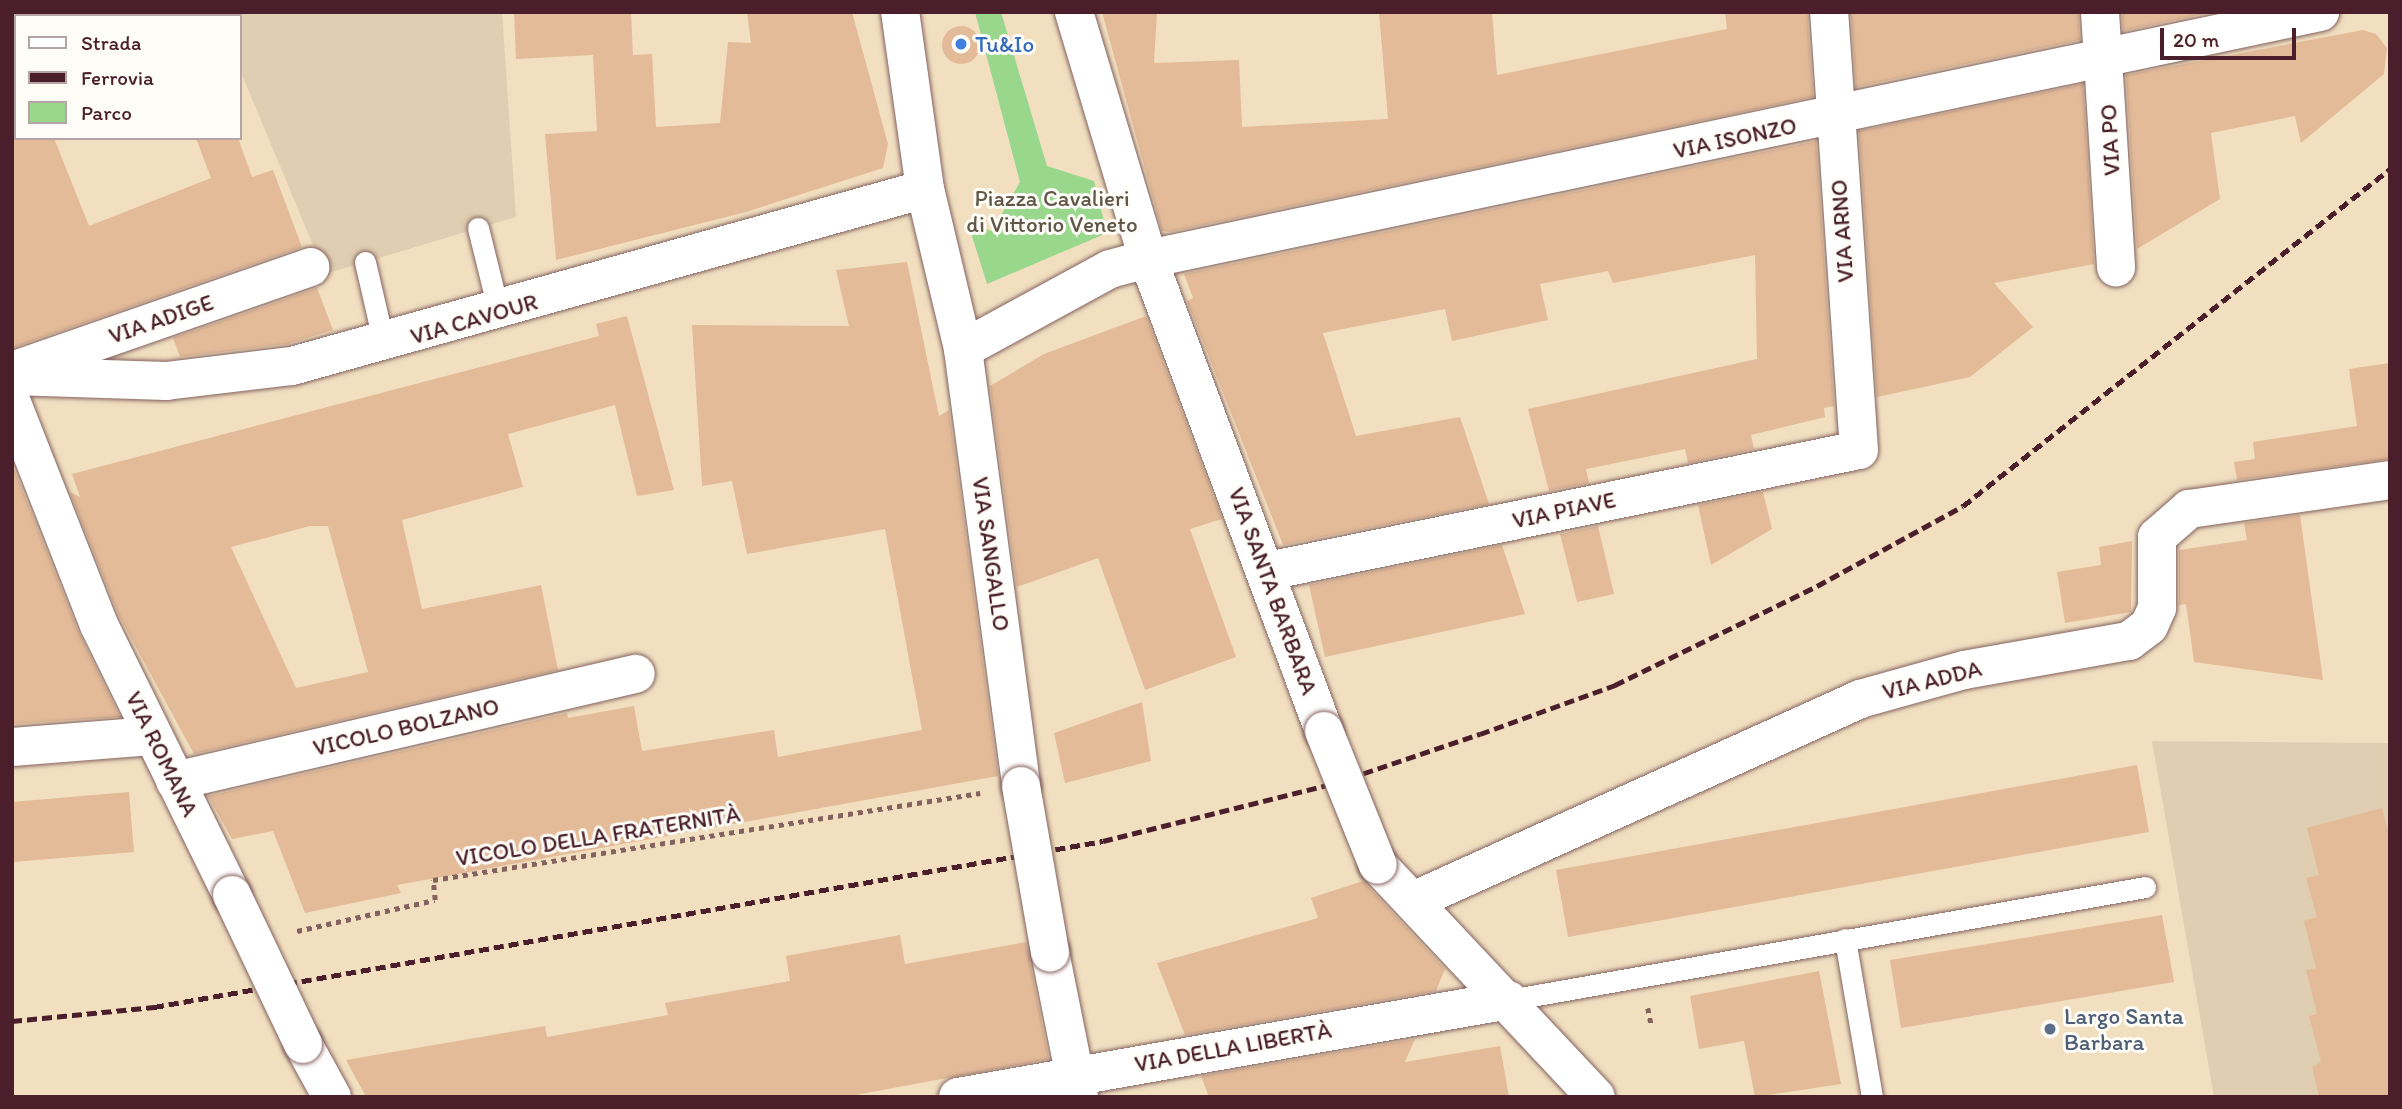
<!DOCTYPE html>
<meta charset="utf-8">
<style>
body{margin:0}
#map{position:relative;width:2402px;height:1109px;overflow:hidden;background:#f1dfc0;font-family:Itim,sans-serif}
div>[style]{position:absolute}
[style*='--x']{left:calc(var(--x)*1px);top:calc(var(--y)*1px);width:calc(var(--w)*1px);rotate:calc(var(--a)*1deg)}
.built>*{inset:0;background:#dfceb1}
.green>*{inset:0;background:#98d78c}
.building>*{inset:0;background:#e3bb99}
.round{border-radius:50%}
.path>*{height:4.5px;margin-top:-2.25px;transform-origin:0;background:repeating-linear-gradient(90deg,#84625f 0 5px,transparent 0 10px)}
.roads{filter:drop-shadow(0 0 2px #84625f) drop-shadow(0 0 2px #84625f)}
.service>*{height:21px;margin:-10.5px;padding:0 10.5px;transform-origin:10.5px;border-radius:10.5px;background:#fff}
.minor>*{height:38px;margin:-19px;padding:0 19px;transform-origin:19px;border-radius:19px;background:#fff}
.tertiary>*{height:38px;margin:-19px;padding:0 19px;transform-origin:19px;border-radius:19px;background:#fff}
.primary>*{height:38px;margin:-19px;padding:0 19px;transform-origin:19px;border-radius:19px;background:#fff}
.rail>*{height:5px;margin-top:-2.5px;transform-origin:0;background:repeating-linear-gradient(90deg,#4a1f2b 0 10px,transparent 0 15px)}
.bridges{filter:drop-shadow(0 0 2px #84625f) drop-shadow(0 0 2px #84625f)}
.minor-bridge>*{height:38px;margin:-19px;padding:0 19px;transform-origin:19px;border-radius:19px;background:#fff}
.tertiary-bridge>*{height:38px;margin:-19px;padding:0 19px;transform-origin:19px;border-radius:19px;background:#fff}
.dots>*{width:19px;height:19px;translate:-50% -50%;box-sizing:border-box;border:4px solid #fdfcf7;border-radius:50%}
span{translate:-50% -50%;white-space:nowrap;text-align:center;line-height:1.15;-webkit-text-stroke:6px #fdfcf7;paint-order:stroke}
.shop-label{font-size:23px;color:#366cbe}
.left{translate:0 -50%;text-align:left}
.street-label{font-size:23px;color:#4a1f2b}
.park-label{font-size:23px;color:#615648}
.service-label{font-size:23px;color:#4e5e75}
.frame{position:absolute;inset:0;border:14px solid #4a1f2b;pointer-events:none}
.legend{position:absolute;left:14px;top:14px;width:228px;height:126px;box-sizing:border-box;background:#fdfcf7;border:2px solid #b5a4a5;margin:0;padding:9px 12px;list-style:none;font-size:21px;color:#4a1f2b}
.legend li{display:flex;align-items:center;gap:14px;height:35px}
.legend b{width:35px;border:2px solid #b5a4a5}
.scale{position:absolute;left:2160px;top:28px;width:136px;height:32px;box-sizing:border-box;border:4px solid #4a1f2b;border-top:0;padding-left:9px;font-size:21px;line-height:24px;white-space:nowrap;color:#4a1f2b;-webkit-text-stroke:5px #fdfcf7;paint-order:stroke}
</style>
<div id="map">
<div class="built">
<div style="clip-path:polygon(215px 12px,502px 12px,516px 217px,325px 274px,240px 70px,240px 16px)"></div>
<div style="clip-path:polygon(2152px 741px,2390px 743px,2390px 1097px,2214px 1097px)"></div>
</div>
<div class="green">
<div style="clip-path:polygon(975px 12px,1001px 12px,1047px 166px,1094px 181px,1107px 233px,987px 284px,968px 223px,992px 231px,1020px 182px)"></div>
</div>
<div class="building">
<div style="clip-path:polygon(514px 12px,631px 12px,633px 55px,652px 54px,656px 127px,720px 123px,728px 42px,751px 43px,747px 12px,852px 12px,888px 144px,883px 168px,746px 212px,556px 260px,545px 134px,597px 131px,593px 55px,516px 59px)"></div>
<div style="clip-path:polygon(1102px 12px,1157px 12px,1154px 63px,1239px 60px,1242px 127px,1388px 119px,1379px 12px,1492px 12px,1497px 75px,1727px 29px,1725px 12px,1807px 12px,1813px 97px,1169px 232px,1162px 231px)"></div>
<div style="clip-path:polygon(1851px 12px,2078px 12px,2080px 40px,1856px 87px)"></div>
<div style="clip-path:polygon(2122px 12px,2213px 12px,2123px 31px)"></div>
<div class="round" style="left:942px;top:26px;width:38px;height:38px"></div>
<div style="clip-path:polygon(2363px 30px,2376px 34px,2387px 48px,2384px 74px,2301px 143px,2295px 116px,2211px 133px,2220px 199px,2137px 249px,2126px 75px)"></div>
<div style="clip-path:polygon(2083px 84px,2094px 264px,1994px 283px,2033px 327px,1970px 377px,1877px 397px,1859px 131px)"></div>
<div style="clip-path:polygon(12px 138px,54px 138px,89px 226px,211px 178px,196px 138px,238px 138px,252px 177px,273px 170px,302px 247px,12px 348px)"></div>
<div style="clip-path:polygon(1816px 141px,1834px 406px,1824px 408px,1825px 417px,1751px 435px,1754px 449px,1688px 463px,1685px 449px,1586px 469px,1589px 483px,1549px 491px,1528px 409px,1757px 359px,1755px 255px,1613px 283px,1608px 271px,1540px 284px,1548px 320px,1452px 341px,1445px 309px,1323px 333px,1356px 436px,1460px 417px,1489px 504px,1283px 545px,1187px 301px,1193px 298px,1184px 274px)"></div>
<div style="clip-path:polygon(907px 262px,939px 416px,949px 410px,998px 776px,397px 885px,401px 893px,305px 913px,273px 831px,232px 839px,208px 796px,567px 713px,568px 718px,634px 706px,642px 751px,774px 730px,778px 757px,922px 730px,885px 529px,747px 554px,732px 481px,702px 486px,692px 325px,849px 326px,836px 270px)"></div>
<div style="clip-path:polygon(317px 288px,333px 330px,288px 344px,180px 357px,173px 338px)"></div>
<div style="clip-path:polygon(evenodd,627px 316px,674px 490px,637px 496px,615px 405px,508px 434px,523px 487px,402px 520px,422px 609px,541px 585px,558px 670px,194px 754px,119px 616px,70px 492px,80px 497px,72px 474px,599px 336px,596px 324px,627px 316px,310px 526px,328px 526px,368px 672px,296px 688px,231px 547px,310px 526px)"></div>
<div style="clip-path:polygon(1146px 316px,1222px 519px,1190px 529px,1236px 657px,1145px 690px,1098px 558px,1017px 587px,990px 386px,1044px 354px)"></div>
<div style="clip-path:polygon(2390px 363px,2390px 459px,2237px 480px,2234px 462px,2255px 459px,2253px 442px,2357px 426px,2349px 369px)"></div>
<div style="clip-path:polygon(12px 464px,79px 633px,120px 717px,12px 724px)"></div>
<div style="clip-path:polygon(1763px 492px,1772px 529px,1711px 565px,1698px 505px)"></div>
<div style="clip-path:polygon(2300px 515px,2323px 680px,2194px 662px,2186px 604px,2179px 605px,2179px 550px,2247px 540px,2244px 523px)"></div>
<div style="clip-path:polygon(1598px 526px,1614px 594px,1577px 602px,1560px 534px)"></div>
<div style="clip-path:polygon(2132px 541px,2131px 612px,2065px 623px,2057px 572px,2101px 565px,2099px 547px)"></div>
<div style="clip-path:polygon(1502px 545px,1525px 614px,1325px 657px,1309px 585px)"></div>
<div style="clip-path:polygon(1142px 702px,1151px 761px,1065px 783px,1054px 733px)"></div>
<div style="clip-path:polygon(2137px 765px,2149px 832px,1568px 937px,1556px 870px)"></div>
<div style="clip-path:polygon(129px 792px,134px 852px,12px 862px,12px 802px)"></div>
<div style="clip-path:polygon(2382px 808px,2390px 838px,2390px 1097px,2319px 1097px,2312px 1067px,2321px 1062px,2309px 1016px,2317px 1014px,2306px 970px,2316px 968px,2304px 921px,2317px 917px,2306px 878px,2319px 875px,2307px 828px)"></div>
<div style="clip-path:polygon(1363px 881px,1445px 969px,1436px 991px,1185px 1035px,1157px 963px,1318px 918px,1311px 898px)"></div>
<div style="clip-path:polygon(2162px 915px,2174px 982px,1901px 1028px,1890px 960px)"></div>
<div style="clip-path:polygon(900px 935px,905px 964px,1026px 942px,1049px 1059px,845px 1097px,366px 1097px,346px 1060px,545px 1026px,547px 1037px,668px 1015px,665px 1003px,790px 981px,786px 956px)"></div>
<div style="clip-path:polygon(1819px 971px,1841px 1084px,1755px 1097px,1744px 1041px,1699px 1049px,1690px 996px)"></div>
<div style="clip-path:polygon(1415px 1039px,1405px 1062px,1500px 1046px,1509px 1097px,1209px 1097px,1201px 1076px)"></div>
</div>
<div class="path">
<div style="--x:297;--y:931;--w:141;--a:-12.7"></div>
<div style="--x:435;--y:900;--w:20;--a:-96"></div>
<div style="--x:433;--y:880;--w:554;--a:-9.04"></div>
<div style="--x:1648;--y:1008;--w:16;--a:79"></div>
</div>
<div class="roads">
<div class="service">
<div style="--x:478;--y:228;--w:88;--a:76.1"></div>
<div style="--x:365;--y:262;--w:84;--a:77"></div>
<div style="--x:1845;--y:939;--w:160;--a:80.3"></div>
<div style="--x:1509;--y:1000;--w:646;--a:-10.07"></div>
</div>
<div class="minor">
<div style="--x:2100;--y:12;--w:256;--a:86.4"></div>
<div style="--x:1148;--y:259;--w:1198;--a:-11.9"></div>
<div style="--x:963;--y:349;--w:441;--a:82.4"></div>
<div style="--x:12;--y:371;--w:316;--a:-19.2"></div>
<div style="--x:12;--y:403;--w:238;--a:68.6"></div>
<div style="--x:99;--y:625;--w:301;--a:63.8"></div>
<div style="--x:1268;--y:571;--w:603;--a:-11.57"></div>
<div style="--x:1859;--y:450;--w:439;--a:-93.9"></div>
<div style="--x:12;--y:747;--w:140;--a:-4.5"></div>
<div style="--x:175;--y:781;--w:473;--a:-13.1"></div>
<div style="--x:1413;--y:901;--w:491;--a:-24.3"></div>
<div style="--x:1860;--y:699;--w:108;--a:-15.6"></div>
<div style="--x:1964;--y:670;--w:168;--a:-10"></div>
<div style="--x:2129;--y:641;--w:25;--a:-37"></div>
<div style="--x:2149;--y:626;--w:20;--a:-66"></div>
<div style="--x:2157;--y:608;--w:71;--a:-90"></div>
<div style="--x:2157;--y:537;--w:43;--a:-41.2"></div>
<div style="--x:2189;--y:509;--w:203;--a:-8.2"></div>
<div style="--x:1050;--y:952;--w:148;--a:78.7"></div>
<div style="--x:303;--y:1044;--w:60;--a:61.3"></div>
<div style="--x:958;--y:1097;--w:559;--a:-9.98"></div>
</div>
<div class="tertiary">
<div style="--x:1074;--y:12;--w:258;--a:73.3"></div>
<div style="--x:1148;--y:259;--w:504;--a:69.55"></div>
<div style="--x:925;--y:189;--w:164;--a:76.6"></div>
<div style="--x:963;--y:349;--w:167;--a:-28.6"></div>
<div style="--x:1110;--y:269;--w:39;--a:-15"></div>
<div style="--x:1378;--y:865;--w:318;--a:46.8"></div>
</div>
<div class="primary">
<div style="--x:12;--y:376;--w:154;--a:1.9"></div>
<div style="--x:166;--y:381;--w:127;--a:-6.8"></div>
<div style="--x:292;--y:366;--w:657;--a:-15.62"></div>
<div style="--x:925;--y:189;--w:179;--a:-98"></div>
</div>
</div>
<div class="rail">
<div style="--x:12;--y:1021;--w:143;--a:-5.6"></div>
<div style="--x:154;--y:1007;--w:963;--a:-9.92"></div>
<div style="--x:1103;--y:841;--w:239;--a:-14"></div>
<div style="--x:1335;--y:783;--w:153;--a:-18.7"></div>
<div style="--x:1480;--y:734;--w:144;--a:-19.9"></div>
<div style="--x:1615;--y:685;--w:225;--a:-26.1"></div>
<div style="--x:1817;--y:586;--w:166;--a:-28.7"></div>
<div style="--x:1963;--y:506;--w:544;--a:-38.28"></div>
</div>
<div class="bridges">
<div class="minor-bridge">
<div style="--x:1021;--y:786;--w:169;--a:80.1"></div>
<div style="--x:232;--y:895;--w:165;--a:64.5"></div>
</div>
<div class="tertiary-bridge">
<div style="--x:1324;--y:731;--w:144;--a:68.1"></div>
</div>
</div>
<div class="dots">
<div style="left:961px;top:44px;background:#3f7fe0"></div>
<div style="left:2050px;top:1029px;background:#5c6f8a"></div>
</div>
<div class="shop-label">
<span class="left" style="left:975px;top:44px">Tu&amp;Io</span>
</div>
<div class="street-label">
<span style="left:1735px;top:138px;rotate:-12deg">VIA ISONZO</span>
<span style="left:2110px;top:140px;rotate:-93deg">VIA PO</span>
<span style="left:1842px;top:231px;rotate:-94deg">VIA ARNO</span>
<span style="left:161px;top:319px;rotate:-19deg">VIA ADIGE</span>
<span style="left:474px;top:319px;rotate:-16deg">VIA CAVOUR</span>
<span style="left:1564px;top:510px;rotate:-12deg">VIA PIAVE</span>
<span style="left:991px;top:554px;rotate:82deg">VIA SANGALLO</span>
<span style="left:1273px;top:591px;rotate:70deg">VIA SANTA BARBARA</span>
<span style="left:1932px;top:680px;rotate:-14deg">VIA ADDA</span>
<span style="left:406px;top:727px;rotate:-13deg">VICOLO BOLZANO</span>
<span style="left:162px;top:754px;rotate:64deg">VIA ROMANA</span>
<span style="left:598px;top:836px;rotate:-9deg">VICOLO DELLA FRATERNITÀ</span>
<span style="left:1233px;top:1047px;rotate:-10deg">VIA DELLA LIBERTÀ</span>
</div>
<div class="park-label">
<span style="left:1052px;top:211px">Piazza Cavalieri<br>di Vittorio Veneto</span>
</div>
<div class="service-label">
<span class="left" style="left:2064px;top:1029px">Largo Santa<br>Barbara</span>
</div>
<div class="frame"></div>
<ul class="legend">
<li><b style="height:9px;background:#fff"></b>Strada</li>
<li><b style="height:9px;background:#4a1f2b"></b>Ferrovia</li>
<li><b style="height:19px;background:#98d78c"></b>Parco</li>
</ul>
<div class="scale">20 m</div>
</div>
